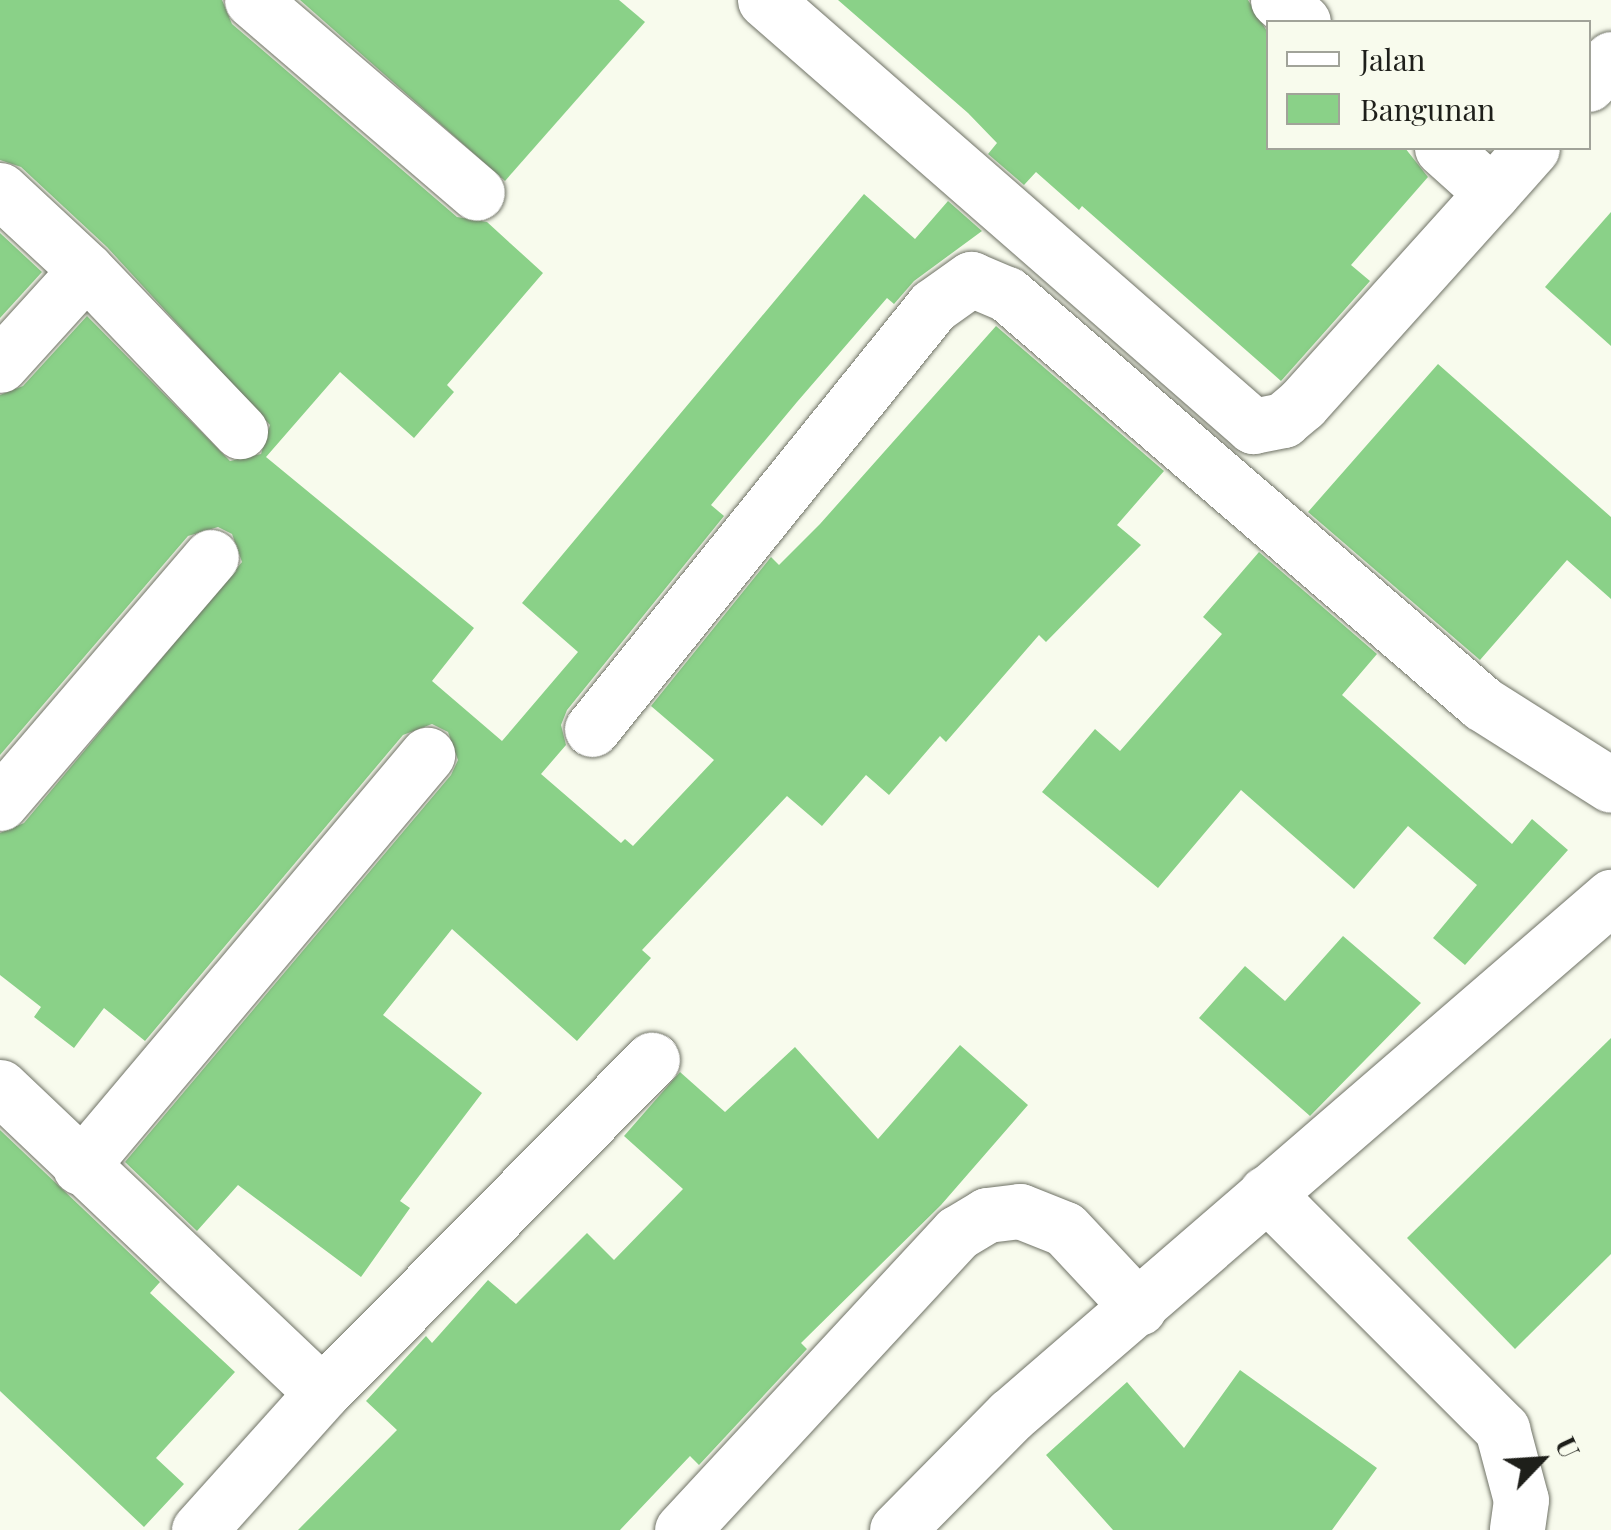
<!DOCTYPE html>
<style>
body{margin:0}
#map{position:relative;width:1611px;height:1530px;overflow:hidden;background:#f8fbed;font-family:"Playfair Display",serif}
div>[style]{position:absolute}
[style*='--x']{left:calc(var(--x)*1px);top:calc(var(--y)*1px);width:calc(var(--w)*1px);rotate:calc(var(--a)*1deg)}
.building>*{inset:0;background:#8ad188}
.roads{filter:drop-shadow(0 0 2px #6f7266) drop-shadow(0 0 2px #6f7266)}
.minor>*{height:55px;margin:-27.5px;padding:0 27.5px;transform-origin:27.5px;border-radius:27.5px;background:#fff}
.tertiary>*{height:55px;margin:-27.5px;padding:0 27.5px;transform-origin:27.5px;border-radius:27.5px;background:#fff}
span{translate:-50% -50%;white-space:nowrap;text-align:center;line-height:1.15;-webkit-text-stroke:10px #f8fbed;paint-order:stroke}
.legend{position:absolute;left:1266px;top:20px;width:325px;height:130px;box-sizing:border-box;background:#f8fbed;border:2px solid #a1a399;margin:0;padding:12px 18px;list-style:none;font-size:30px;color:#1e1f1a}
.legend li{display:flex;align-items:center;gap:20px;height:50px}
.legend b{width:50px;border:2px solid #a1a399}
.north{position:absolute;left:1491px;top:1410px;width:100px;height:100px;-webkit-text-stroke:8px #f8fbed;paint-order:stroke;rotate:65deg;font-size:28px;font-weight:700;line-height:40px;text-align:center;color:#1e1f1a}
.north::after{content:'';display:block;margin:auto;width:35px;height:45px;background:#1e1f1a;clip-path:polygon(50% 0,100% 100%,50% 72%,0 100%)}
</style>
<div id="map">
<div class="building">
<div style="clip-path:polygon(0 0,222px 0,232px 24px,457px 217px,487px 222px,543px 273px,447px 385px,454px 392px,414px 438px,340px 372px,266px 457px,474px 628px,432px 681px,502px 741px,578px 652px,522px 603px,864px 194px,915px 239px,948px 201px,982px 231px,914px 281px,894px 304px,887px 298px,797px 402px,711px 505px,724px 516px,567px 710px,561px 725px,566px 745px,541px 774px,621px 843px,625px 839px,633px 846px,714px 760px,651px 706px,771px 557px,779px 565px,820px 524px,996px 326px,1164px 471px,1117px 525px,1141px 545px,1046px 642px,1039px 635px,946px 742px,940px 736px,889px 795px,866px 775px,822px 826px,787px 796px,642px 950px,651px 958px,577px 1041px,452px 929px,383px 1015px,482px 1093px,400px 1201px,410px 1208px,361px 1277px,238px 1185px,197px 1231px,125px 1162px,451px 775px,458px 760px,448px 732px,432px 724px,403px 735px,145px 1041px,104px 1008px,74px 1048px,34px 1017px,41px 1007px,0 975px,0 833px,24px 823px,242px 562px,232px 534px,218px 527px,188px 536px,0 755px,0 395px,23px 386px,87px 316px,230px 461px,261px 454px,270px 425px,107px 247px,21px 167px,0 160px)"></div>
<div style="clip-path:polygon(300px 0,619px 0,645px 22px,505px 181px)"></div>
<div style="clip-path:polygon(838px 0,1248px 0,1268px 33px,1268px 148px,1405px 148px,1428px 177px,1351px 265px,1370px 281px,1281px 381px,1082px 206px,1079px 210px,1036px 172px,1024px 185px,988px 154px,997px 143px,968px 113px)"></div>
<div style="clip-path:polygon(1611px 212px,1611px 346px,1545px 287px)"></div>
<div style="clip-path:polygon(0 233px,42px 272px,0 318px)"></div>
<div style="clip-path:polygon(1438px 364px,1611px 517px,1611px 599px,1567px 560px,1480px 660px,1308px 512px)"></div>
<div style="clip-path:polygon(1259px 552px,1377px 654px,1342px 695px,1512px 844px,1532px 819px,1568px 850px,1465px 965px,1433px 938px,1477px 885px,1408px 826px,1354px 889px,1241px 790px,1158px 888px,1042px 792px,1095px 729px,1120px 751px,1222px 634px,1203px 617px)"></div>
<div style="clip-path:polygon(1343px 936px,1421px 1003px,1310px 1116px,1199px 1018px,1245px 966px,1285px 1001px)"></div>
<div style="clip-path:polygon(1611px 1038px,1611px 1254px,1515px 1349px,1407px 1238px)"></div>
<div style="clip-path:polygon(960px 1045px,1028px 1105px,941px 1205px,801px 1343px,807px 1349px,699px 1465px,690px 1456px,620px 1530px,298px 1530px,397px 1430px,366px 1401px,426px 1336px,432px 1343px,488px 1280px,516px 1304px,587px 1233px,614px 1260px,683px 1189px,624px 1136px,680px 1072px,725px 1112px,795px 1047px,878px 1139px)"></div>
<div style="clip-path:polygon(0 1130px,160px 1282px,150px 1293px,235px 1372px,156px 1458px,184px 1484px,144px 1527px,0 1391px)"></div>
<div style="clip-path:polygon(1240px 1370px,1377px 1468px,1332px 1530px,1113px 1530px,1046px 1455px,1127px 1382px,1184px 1448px)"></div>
</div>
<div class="roads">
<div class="minor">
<div style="--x:252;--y:0;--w:296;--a:40.6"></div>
<div style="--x:765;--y:0;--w:648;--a:41.12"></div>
<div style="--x:1253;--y:426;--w:31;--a:-11"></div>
<div style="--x:1283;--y:420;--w:25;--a:-40"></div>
<div style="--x:1302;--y:404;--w:284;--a:-48"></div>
<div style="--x:1278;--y:0;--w:33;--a:41"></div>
<div style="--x:1588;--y:84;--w:34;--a:-47"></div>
<div style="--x:1442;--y:148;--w:67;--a:42"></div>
<div style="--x:1492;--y:193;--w:60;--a:-48.4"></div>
<div style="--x:0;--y:190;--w:117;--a:42.9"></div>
<div style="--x:86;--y:270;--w:128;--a:132.2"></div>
<div style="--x:86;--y:270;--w:223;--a:46.3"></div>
<div style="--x:592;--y:729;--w:543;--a:-51.13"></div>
<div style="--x:933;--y:306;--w:47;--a:-35.4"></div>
<div style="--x:971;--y:279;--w:39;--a:23"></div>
<div style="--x:1007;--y:294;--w:628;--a:40.74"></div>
<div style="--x:1483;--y:704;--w:151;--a:32.3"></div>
<div style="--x:0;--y:803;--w:324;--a:-49.4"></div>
<div style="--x:0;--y:1087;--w:444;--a:43.5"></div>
<div style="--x:80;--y:1167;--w:539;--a:-49.89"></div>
<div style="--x:1266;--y:1193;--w:334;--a:45"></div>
<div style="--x:1502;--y:1429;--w:73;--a:75"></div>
<div style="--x:1521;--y:1500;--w:30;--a:98"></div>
<div style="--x:199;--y:1530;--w:184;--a:-48.1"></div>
<div style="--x:322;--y:1393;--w:469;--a:-45.3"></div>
<div style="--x:682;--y:1530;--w:405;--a:-47.2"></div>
<div style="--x:957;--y:1233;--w:35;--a:-31"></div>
<div style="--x:987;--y:1215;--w:33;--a:-7"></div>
<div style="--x:1020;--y:1211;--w:48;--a:21.8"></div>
<div style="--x:1065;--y:1229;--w:108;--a:46.9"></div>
</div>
<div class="tertiary">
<div style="--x:897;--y:1530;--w:162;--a:-45.3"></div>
<div style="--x:1011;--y:1415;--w:793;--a:-40.81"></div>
</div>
</div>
<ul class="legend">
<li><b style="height:12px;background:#fff"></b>Jalan</li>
<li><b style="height:28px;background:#8ad188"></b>Bangunan</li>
</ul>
<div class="north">U</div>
</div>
